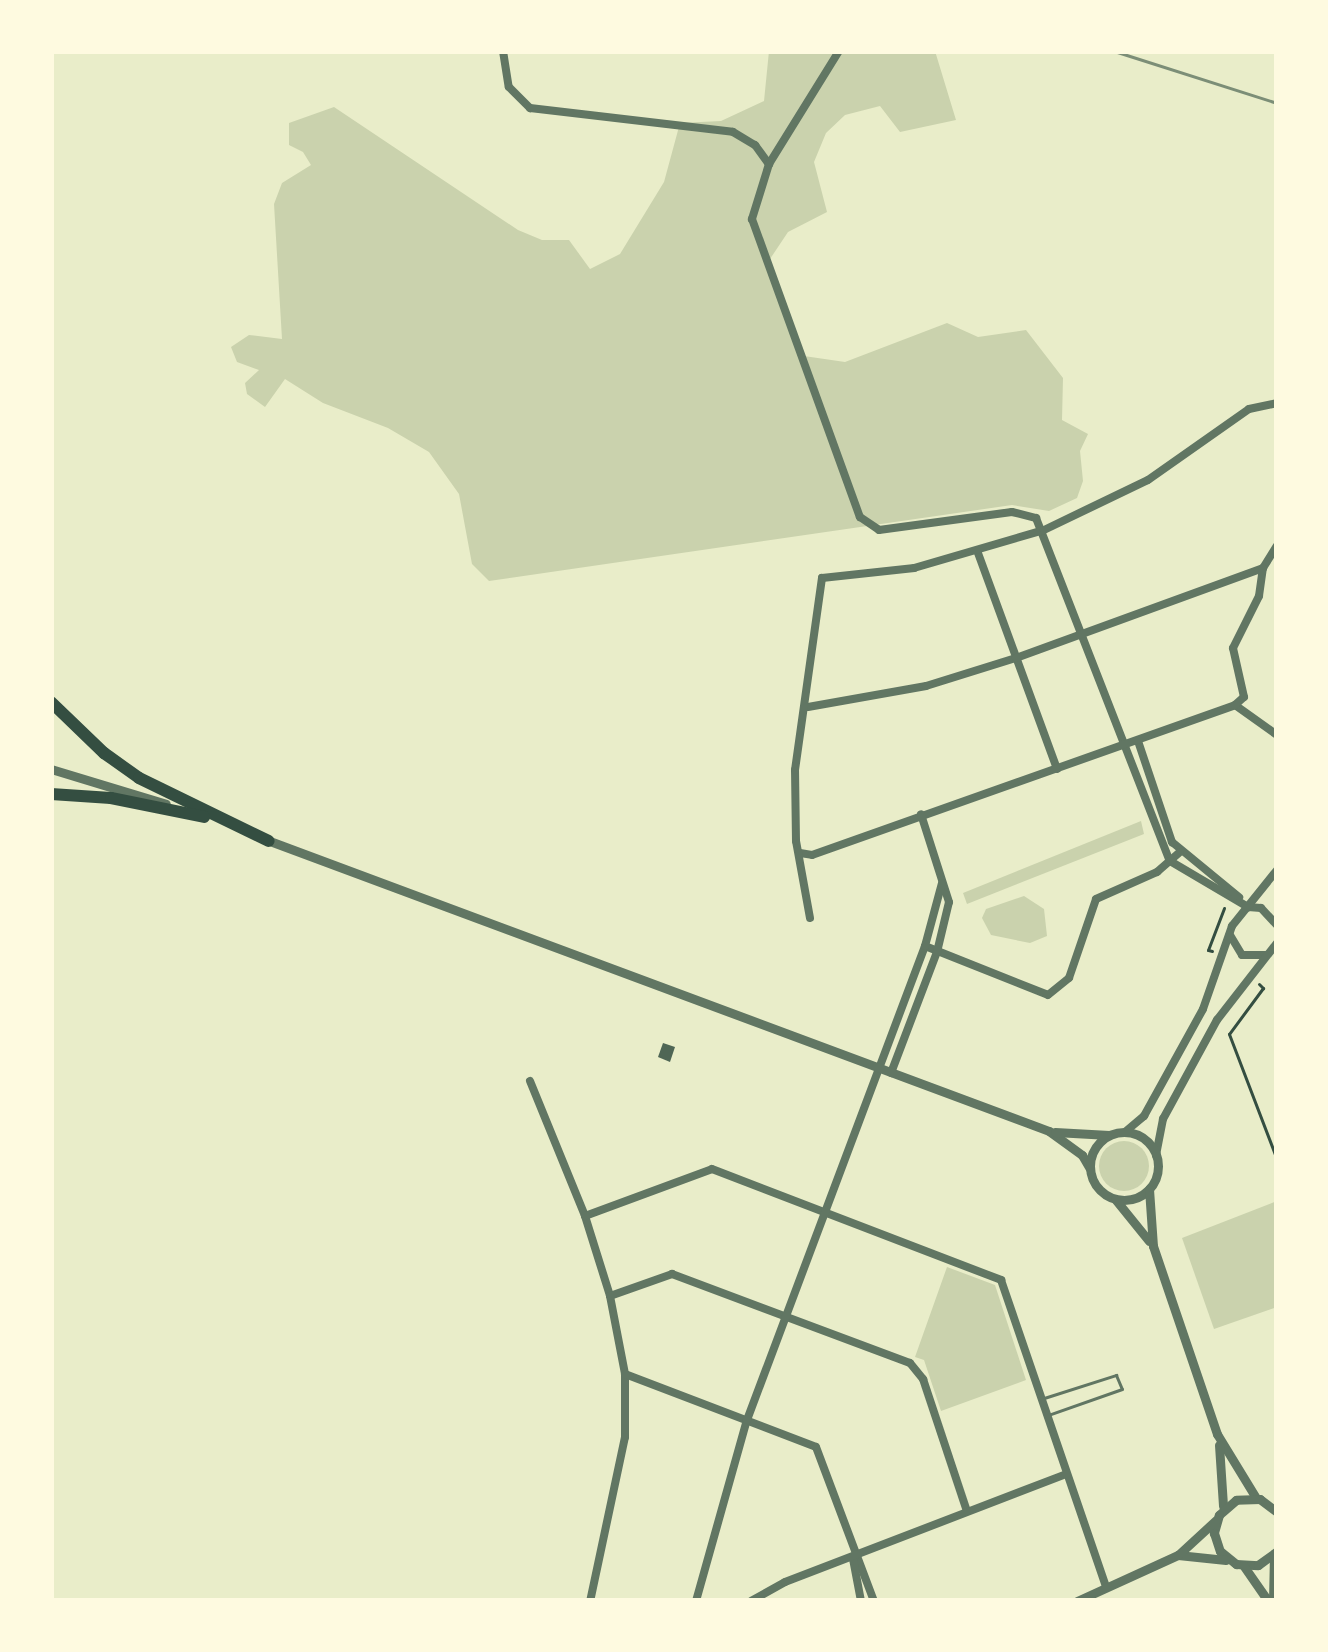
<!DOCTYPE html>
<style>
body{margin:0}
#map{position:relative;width:1328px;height:1652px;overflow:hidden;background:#e9edc9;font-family:Literata,serif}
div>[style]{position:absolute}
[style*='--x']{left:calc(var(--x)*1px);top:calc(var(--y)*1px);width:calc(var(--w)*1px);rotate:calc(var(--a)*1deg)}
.green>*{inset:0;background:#cad2ad}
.round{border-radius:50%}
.building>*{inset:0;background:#4f6655}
.path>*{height:3px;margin:-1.5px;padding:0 1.5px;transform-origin:1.5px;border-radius:1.5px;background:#344e41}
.service>*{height:3px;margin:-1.5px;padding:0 1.5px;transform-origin:1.5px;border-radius:1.5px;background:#617663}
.minor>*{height:8px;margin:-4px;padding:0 4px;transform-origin:4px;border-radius:4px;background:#617663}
.tertiary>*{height:9px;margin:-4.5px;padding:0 4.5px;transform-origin:4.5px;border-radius:4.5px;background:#617663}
.tertiary>.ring{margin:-4.5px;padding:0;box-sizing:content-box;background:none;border:9px solid #617663;border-radius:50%}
.primary>*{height:12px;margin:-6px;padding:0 6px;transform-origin:6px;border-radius:6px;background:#344e41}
.rail>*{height:3px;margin:-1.5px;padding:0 1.5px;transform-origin:1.5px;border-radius:1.5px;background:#7c8e77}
span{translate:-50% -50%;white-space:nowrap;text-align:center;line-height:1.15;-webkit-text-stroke:12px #fefae0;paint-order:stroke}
.frame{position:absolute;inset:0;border:54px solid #fefae0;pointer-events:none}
</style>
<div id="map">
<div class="green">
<div style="clip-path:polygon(769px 51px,935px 51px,956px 120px,900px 132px,880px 106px,845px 115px,826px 133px,814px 162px,827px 212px,788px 232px,768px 262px,804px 356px,845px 362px,947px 323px,978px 337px,1026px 330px,1063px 378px,1062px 420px,1088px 434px,1080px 451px,1083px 481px,1077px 498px,1049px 511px,1012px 505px,489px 581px,472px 564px,459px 494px,429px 452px,388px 428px,323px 403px,285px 379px,265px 407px,247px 394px,245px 383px,259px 370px,237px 362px,231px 347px,249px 335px,282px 339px,274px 204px,282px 183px,311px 165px,303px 152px,289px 145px,289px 123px,334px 107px,518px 230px,542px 240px,569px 240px,590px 269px,620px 254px,664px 182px,680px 123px,721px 121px,764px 101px)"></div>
<div style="clip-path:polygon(1141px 821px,1144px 834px,967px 904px,963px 893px)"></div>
<div style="clip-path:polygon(1024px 896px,1044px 909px,1047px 936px,1030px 943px,991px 935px,982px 918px,986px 909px)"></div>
<div class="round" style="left:1099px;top:1141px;width:50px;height:50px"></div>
<div style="clip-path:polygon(1277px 1201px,1277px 1307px,1214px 1329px,1182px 1238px)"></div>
<div style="clip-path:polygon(947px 1267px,995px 1285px,1026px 1380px,941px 1411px,924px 1360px,915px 1357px)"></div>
</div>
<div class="building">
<div style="clip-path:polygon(663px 1043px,675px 1047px,670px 1062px,658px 1057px)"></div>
</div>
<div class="path">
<div style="--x:1212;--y:951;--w:4;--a:-166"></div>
<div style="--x:1208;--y:950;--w:45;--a:-69.1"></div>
<div style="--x:1259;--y:984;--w:6;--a:45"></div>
<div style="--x:1263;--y:988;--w:57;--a:126.5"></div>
<div style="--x:1229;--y:1034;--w:135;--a:69.1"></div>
</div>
<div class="service">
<div style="--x:1044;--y:1398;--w:76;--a:-17.7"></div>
<div style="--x:1116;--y:1375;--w:15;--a:67"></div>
<div style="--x:1122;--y:1389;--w:78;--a:160.6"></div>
</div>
<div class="minor">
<div style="--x:503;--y:51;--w:36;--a:81"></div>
<div style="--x:509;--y:87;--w:30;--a:45"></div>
<div style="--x:530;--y:108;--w:204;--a:6.7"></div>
<div style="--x:733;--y:132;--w:26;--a:31"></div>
<div style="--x:755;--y:145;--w:24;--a:54"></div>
<div style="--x:839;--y:51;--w:133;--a:121.8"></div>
<div style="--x:769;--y:164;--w:58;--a:107.2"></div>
<div style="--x:752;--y:219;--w:317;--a:70.1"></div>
<div style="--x:860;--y:517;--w:23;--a:34"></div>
<div style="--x:879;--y:530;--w:134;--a:-7.7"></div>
<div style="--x:1012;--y:512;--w:25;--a:14"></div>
<div style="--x:1036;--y:518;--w:368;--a:68.7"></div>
<div style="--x:1170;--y:861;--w:91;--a:30.5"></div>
<div style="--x:1248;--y:907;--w:13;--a:4"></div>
<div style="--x:1261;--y:908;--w:23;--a:47"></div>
<div style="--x:978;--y:553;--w:230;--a:69.9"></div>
<div style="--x:1235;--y:705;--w:52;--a:35.5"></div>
<div style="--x:808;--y:707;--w:120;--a:-10.1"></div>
<div style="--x:926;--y:686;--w:94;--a:-17.3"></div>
<div style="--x:1016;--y:658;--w:263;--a:-20"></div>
<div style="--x:1263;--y:568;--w:26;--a:-58"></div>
<div style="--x:1138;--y:741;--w:107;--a:71.4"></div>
<div style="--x:1172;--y:842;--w:87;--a:39.4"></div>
<div style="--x:800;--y:853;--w:12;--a:9"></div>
<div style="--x:812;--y:855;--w:449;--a:-19.5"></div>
<div style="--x:1235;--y:705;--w:12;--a:-42"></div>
<div style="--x:1244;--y:697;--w:50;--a:-102.7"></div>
<div style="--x:1233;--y:648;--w:58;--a:-63.4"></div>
<div style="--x:1259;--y:596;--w:28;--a:-82"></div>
<div style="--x:810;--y:918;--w:78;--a:-100.3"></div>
<div style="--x:796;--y:841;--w:71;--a:-90.8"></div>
<div style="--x:795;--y:770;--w:194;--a:-82"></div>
<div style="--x:822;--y:578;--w:93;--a:-6.2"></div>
<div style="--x:914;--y:568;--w:135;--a:-16.3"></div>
<div style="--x:1044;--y:530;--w:115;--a:-25.7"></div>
<div style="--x:1148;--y:480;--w:123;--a:-35.1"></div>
<div style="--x:1249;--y:409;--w:29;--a:-12"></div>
<div style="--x:1230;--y:935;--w:23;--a:59"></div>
<div style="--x:1242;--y:955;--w:24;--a:0"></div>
<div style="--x:925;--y:946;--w:132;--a:21.7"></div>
<div style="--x:1048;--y:995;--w:27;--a:-39"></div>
<div style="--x:1069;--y:978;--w:83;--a:-71.1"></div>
<div style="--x:1096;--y:899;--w:67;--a:-23.9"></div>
<div style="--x:1157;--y:872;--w:30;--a:-41"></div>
<div style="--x:891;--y:1073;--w:129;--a:-69.2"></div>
<div style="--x:937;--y:952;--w:51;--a:-76.5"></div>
<div style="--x:949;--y:902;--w:92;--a:-107.7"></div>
<div style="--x:530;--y:1081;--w:146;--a:67.8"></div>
<div style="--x:585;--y:1216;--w:84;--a:72.6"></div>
<div style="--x:610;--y:1296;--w:79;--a:79.1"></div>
<div style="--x:625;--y:1374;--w:63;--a:90"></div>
<div style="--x:625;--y:1437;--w:168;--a:102"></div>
<div style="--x:1125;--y:1132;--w:25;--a:-40"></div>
<div style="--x:1144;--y:1116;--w:122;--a:-61.1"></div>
<div style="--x:1203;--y:1009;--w:88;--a:-70.7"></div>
<div style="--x:1232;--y:926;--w:72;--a:-51.2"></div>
<div style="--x:1156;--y:1155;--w:37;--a:-79"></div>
<div style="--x:1163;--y:1119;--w:113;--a:-61.4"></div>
<div style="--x:1217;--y:1020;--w:98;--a:-52.1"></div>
<div style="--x:585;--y:1216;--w:135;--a:-20.3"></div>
<div style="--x:712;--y:1169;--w:310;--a:21"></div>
<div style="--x:1001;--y:1280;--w:324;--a:71.1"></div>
<div style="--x:610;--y:1296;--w:66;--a:-19.5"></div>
<div style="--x:672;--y:1274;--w:254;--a:20.5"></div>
<div style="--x:910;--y:1363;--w:21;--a:51"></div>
<div style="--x:923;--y:1379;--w:139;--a:71.6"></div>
<div style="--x:625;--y:1374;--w:204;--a:20.9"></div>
<div style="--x:816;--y:1447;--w:165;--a:69.4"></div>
<div style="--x:853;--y:1559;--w:43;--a:79.2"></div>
<div style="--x:696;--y:1601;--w:188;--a:-74.3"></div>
<div style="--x:747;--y:1420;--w:506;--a:-69.42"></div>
<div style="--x:925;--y:946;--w:65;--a:-74.9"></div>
<div style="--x:751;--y:1601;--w:39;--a:-29"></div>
<div style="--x:785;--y:1582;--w:301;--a:-21"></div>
</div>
<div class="tertiary">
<div style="--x:51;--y:769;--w:120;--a:16.9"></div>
<div style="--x:267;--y:840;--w:834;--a:20.41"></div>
<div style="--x:1049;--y:1131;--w:41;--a:36"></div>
<div style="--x:1082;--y:1155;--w:16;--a:60"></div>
<div style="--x:1055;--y:1132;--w:54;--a:3.2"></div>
<div class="ring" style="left:1090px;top:1132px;width:59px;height:59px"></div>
<div style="--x:1149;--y:1189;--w:57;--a:86"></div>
<div style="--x:1153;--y:1246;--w:199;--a:71.2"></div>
<div style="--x:1217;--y:1434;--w:75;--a:58.6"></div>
<div style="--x:1115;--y:1199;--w:54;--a:51"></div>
<div style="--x:1219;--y:1445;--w:61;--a:86.2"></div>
<div style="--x:1277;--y:1512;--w:21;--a:-143"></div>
<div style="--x:1260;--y:1499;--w:24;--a:178"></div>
<div style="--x:1236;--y:1500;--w:23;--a:139"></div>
<div style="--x:1219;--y:1515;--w:19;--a:106"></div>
<div style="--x:1214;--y:1533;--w:19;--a:72"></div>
<div style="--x:1220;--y:1551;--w:21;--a:39"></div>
<div style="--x:1236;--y:1564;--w:22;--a:3"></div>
<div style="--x:1258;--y:1565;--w:24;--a:-36"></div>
<div style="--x:1178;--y:1555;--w:48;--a:5.9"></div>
<div style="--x:1243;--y:1565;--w:44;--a:55.2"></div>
<div style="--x:1077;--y:1601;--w:111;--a:-24.5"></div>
<div style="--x:1178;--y:1555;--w:52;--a:-42.6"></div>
<div style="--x:1273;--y:1601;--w:47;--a:-88.8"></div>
</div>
<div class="primary">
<div style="--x:51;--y:702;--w:74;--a:43.9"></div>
<div style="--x:104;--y:753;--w:43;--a:35.5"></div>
<div style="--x:139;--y:778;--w:144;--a:25.9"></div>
<div style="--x:51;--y:794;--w:60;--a:3.8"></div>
<div style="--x:111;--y:798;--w:95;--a:11.5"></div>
</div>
<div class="rail">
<div style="--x:1114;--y:51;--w:171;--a:17.7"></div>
</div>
<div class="frame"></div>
</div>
